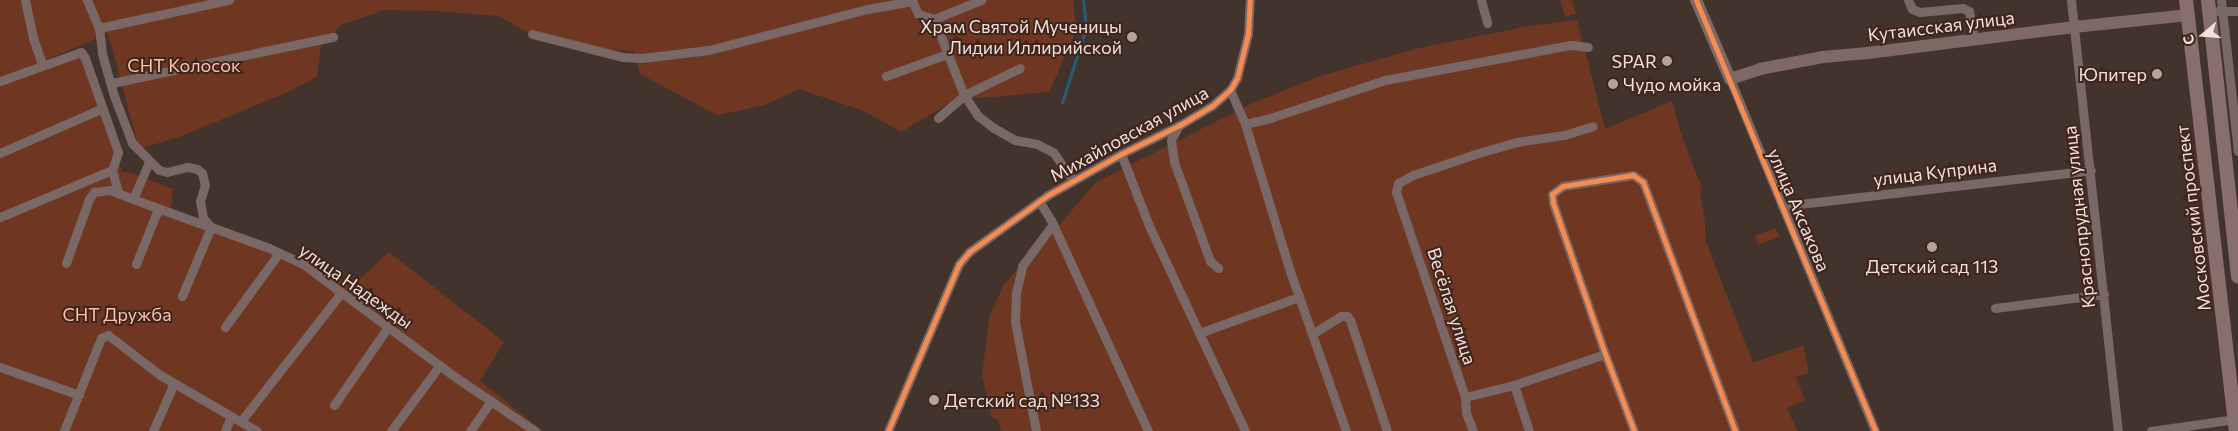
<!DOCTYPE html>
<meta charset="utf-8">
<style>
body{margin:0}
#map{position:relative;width:2238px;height:431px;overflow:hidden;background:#42332d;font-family:Commissioner,sans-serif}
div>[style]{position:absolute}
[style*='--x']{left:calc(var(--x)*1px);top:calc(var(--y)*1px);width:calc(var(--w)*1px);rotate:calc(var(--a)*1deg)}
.green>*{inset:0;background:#6f3722}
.stream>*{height:2.5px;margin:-1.25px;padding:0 1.25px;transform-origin:1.25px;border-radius:1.25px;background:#265d75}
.street>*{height:9px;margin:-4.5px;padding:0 4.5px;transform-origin:4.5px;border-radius:4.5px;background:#796865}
.secondary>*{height:12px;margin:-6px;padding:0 6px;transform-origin:6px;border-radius:6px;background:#7e6965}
.primary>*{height:14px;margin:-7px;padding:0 7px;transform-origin:7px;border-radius:7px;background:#876f6c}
.cycleway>*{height:5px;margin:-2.5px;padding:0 2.5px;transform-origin:2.5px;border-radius:2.5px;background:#f68b52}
.dots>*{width:14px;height:14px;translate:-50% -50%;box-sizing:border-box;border:2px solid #3f251b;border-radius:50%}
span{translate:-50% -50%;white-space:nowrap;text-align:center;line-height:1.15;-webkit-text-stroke:4px #3f251b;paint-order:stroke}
.street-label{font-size:18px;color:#f1dfd9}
.poi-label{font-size:18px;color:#f1dfd9}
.right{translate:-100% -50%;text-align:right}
.left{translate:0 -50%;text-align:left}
.park-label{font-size:18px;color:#fdc2ac}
.north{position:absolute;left:2178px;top:10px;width:50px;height:50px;-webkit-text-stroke:4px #3f251b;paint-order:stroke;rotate:252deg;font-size:14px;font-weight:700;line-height:20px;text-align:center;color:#f1dfd9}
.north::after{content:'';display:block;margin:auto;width:18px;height:22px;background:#f1dfd9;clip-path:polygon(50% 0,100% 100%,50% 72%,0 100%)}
</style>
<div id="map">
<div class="green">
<div style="clip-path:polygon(0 0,1073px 0,1076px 31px,1049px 92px,955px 100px,901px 132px,864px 111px,799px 89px,765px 105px,717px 115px,640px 74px,634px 51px,577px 48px,531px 35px,499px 16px,435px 11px,384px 10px,341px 25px,321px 45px,317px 77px,286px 93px,179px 137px,139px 149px,108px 33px,44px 61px,83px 53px,122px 172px,132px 173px,173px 189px,171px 210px,308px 260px,351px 287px,389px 252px,504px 342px,480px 381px,543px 431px,0 431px)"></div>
<div style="clip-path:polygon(1560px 0,1572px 0,1576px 14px,1565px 17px)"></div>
<div style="clip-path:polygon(1577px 20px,1605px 129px,1672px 101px,1683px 140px,1702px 188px,1700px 192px,1705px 223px,1705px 239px,1753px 363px,1803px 345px,1809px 373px,1796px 377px,1805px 401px,1787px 408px,1797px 431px,1001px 431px,998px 419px,992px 418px,982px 376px,989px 318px,1003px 286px,1014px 273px,1030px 260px,1096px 182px,1251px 104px,1317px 77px,1419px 48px,1529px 26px)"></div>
<div style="clip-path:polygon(1776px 228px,1779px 237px,1758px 245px,1755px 236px)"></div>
</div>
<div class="stream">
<div style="--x:1062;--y:103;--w:79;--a:-72.3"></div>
<div style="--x:1086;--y:28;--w:28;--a:-96"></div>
</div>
<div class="street">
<div style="--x:25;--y:0;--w:39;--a:78"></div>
<div style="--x:33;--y:38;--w:28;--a:71"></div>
<div style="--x:87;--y:0;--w:30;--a:67"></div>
<div style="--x:99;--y:28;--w:26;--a:83"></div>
<div style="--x:102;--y:54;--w:44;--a:74.1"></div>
<div style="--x:114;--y:96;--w:50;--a:69"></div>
<div style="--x:132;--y:143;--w:38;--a:45"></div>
<div style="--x:159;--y:170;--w:8;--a:14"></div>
<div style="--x:167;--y:172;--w:21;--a:-14"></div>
<div style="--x:187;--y:167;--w:10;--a:11"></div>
<div style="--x:197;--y:169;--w:6;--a:39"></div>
<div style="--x:202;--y:173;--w:12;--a:76"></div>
<div style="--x:205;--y:185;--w:17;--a:107"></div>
<div style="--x:200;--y:201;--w:17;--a:80"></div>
<div style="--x:203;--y:218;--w:12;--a:48"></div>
<div style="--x:912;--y:0;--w:15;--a:67"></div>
<div style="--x:918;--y:14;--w:17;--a:17"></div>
<div style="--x:934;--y:19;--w:82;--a:68.5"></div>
<div style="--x:964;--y:95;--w:25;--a:56"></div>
<div style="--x:978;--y:116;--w:20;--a:37"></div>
<div style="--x:994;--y:128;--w:24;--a:30"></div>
<div style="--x:1015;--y:140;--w:22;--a:10"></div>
<div style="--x:1037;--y:144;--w:18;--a:27"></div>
<div style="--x:1053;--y:152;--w:35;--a:55"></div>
<div style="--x:1481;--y:0;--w:24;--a:75"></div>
<div style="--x:1908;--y:0;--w:10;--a:66"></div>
<div style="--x:1912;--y:9;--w:9;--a:21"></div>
<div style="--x:1920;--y:12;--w:43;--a:-5.3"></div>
<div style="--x:1963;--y:8;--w:7;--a:27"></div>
<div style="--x:1969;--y:11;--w:29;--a:80"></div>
<div style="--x:2071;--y:0;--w:434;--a:83.8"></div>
<div style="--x:2221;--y:0;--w:152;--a:83.6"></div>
<div style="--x:2218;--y:11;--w:20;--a:0"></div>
<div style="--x:934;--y:19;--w:51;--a:-22"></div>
<div style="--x:99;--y:28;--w:133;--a:-12.2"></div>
<div style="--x:532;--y:34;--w:93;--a:14.3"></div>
<div style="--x:622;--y:57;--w:20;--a:3"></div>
<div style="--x:642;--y:58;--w:67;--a:-6.8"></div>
<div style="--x:709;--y:50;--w:164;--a:-14.5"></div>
<div style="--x:868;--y:9;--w:45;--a:-10.3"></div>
<div style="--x:886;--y:76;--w:65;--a:-19.8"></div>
<div style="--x:1730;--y:79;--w:381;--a:67.6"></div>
<div style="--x:0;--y:81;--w:86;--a:-19.7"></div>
<div style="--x:81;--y:52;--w:7;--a:56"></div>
<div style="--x:85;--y:58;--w:100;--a:70.7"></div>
<div style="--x:118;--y:152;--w:19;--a:108"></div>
<div style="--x:112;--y:170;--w:24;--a:75"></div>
<div style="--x:112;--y:83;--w:226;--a:-11.8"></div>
<div style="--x:1230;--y:90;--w:37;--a:66"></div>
<div style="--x:1245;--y:124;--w:157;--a:73"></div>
<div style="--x:1291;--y:274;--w:166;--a:70.7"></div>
<div style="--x:938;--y:118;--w:35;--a:-41"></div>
<div style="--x:964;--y:95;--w:62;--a:-25.7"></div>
<div style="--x:1245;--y:124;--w:26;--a:-13"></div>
<div style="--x:1270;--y:118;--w:121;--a:-18.3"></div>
<div style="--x:1385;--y:80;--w:189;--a:-10.7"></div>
<div style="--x:1571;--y:45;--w:17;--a:7"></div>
<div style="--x:1179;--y:125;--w:17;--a:118"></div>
<div style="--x:1171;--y:140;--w:22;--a:82"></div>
<div style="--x:1174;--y:162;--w:105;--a:70"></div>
<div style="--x:1210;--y:261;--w:11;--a:41"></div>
<div style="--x:0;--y:153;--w:112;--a:-23.6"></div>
<div style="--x:1121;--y:154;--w:79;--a:68.6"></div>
<div style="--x:1150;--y:228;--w:224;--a:64.9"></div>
<div style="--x:149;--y:162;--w:40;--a:113.4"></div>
<div style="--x:133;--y:199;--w:82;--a:20"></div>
<div style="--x:1039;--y:201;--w:22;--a:58"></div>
<div style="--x:1051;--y:220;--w:232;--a:65.3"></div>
<div style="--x:1782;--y:206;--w:311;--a:-6.6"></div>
<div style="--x:0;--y:217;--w:121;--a:-22.8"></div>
<div style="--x:66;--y:263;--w:68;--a:-70.2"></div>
<div style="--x:89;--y:199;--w:9;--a:-54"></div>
<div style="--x:94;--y:192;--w:16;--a:-7"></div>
<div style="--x:110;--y:190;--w:25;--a:21"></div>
<div style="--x:136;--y:264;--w:54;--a:-68.2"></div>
<div style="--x:156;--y:214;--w:7;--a:-45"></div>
<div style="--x:182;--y:296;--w:75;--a:-67.2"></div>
<div style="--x:211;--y:227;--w:62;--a:19.9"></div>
<div style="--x:269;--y:248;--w:38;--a:25"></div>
<div style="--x:303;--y:264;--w:184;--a:36.6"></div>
<div style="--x:451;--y:374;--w:102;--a:34.2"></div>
<div style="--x:1995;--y:308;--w:110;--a:-7.3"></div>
<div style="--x:225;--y:327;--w:92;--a:-53.9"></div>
<div style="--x:1199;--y:333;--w:106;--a:-19.8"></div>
<div style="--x:1312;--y:334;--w:34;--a:-32"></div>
<div style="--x:1341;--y:316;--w:6;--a:0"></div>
<div style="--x:1347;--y:316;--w:5;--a:53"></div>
<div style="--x:1350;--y:320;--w:117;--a:71.6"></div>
<div style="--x:0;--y:367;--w:84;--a:19.5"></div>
<div style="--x:1514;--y:385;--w:48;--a:71.9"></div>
<div style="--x:1465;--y:397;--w:50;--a:-13.8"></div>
<div style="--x:1514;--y:385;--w:96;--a:-18.8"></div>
<div style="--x:334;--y:405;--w:95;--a:-55.3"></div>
<div style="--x:241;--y:421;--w:162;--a:-52"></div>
<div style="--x:64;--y:431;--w:100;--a:-68.3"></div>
<div style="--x:101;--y:338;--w:8;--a:-23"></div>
<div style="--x:108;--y:335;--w:66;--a:37.6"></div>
<div style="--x:160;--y:375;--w:112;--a:30"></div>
<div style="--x:153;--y:431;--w:52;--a:-66.4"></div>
<div style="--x:225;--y:431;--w:16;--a:-68"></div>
<div style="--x:391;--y:431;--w:82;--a:-53.4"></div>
<div style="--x:470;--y:431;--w:37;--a:-55"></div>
<div style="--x:888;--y:431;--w:181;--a:-67"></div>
<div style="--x:959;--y:264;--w:16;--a:-50"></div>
<div style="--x:969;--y:252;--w:97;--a:-35.8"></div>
<div style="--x:1048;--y:195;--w:84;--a:-29.3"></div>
<div style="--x:1121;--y:154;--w:66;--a:-26.2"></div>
<div style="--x:1180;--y:125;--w:37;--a:-31"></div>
<div style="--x:1212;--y:106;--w:24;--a:-42"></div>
<div style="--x:1230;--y:90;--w:14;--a:-60"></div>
<div style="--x:1237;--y:78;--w:45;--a:-76"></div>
<div style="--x:1248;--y:34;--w:34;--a:-87"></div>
<div style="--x:1036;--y:431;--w:111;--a:-100.9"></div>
<div style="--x:1015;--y:322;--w:29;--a:-88"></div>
<div style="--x:1016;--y:293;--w:28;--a:-77"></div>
<div style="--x:1022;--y:266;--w:52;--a:-53.6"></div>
<div style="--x:1473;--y:431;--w:19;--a:-111"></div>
<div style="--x:1466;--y:413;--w:16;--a:-94"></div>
<div style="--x:1465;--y:397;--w:216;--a:-108.6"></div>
<div style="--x:1396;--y:192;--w:9;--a:-77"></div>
<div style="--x:1398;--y:183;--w:17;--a:-28"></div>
<div style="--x:1413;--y:175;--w:65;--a:-18.7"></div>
<div style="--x:1475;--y:154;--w:44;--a:-15.9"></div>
<div style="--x:1517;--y:142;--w:48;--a:-8.5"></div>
<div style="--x:1564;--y:135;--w:30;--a:-17"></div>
<div style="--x:1634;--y:431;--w:82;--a:-110.6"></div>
<div style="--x:1605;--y:354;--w:160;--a:-109"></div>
<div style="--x:1553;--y:203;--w:9;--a:-96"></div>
<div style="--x:1552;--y:194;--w:14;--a:-36"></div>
<div style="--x:1563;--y:186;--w:71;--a:-8.9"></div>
<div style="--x:1633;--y:175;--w:12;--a:35"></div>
<div style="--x:1643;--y:182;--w:265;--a:69.7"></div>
<div style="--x:2151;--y:431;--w:85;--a:-8.1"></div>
</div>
<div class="secondary">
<div style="--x:1696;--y:0;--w:86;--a:66.7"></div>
<div style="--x:1730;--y:79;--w:32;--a:-18"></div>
<div style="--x:1760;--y:69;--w:64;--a:-10.8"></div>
<div style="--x:1823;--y:57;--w:45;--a:-5.1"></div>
<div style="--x:1868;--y:53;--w:208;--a:-7.2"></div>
<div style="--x:2074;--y:27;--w:115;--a:-6"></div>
</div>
<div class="primary">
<div style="--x:2186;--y:0;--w:434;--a:83.4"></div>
<div style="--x:2208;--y:0;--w:278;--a:83.8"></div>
</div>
<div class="cycleway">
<div style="--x:1696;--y:0;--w:467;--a:67.4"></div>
<div style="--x:888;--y:431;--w:181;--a:-67"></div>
<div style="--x:959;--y:264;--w:16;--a:-50"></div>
<div style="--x:969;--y:252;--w:97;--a:-35.8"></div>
<div style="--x:1048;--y:195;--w:84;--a:-29.3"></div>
<div style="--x:1121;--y:154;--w:66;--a:-26.2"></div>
<div style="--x:1180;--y:125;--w:37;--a:-31"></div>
<div style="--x:1212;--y:106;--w:24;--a:-42"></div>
<div style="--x:1230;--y:90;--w:14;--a:-60"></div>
<div style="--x:1237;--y:78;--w:45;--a:-76"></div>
<div style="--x:1248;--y:34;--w:34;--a:-87"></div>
<div style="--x:1634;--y:431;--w:82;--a:-110.6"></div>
<div style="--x:1605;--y:354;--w:160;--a:-109"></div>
<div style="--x:1553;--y:203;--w:9;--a:-96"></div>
<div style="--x:1552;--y:194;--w:14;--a:-36"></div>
<div style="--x:1563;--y:186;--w:71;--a:-8.9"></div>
<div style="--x:1633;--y:175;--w:12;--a:35"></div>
<div style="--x:1643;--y:182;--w:265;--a:69.7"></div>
</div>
<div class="dots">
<div style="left:1132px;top:37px;background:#b4a39d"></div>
<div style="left:1667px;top:61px;background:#b4a39d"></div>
<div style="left:2157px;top:74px;background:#b4a39d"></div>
<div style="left:1613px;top:84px;background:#b4a39d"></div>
<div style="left:1932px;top:247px;background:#b4a39d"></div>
<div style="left:934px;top:400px;background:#b4a39d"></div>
</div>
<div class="street-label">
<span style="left:1941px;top:26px;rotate:-7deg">Кутаисская улица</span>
<span style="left:1129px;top:134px;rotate:-29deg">Михайловская улица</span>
<span style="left:1935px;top:172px;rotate:-7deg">улица Куприна</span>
<span style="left:1799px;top:210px;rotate:67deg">улица Аксакова</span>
<span style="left:2079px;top:217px;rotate:-96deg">Краснопрудная улица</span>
<span style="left:2193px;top:218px;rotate:-97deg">Московский проспект</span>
<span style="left:356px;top:286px;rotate:35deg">улица Надежды</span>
<span style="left:1452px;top:306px;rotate:72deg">Весёлая улица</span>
</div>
<div class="poi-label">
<span class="right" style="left:1122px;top:37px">Храм Святой Мученицы<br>Лидии Иллирийской</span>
<span class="right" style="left:1657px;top:61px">SPAR</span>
<span class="right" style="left:2147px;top:74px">Юпитер</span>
<span class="left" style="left:1623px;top:84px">Чудо мойка</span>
<span style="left:1932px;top:266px">Детский сад 113</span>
<span class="left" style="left:944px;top:400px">Детский сад №133</span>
</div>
<div class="park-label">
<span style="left:184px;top:65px">СНТ Колосок</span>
<span style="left:117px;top:314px">СНТ Дружба</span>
</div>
<div class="north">С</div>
</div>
